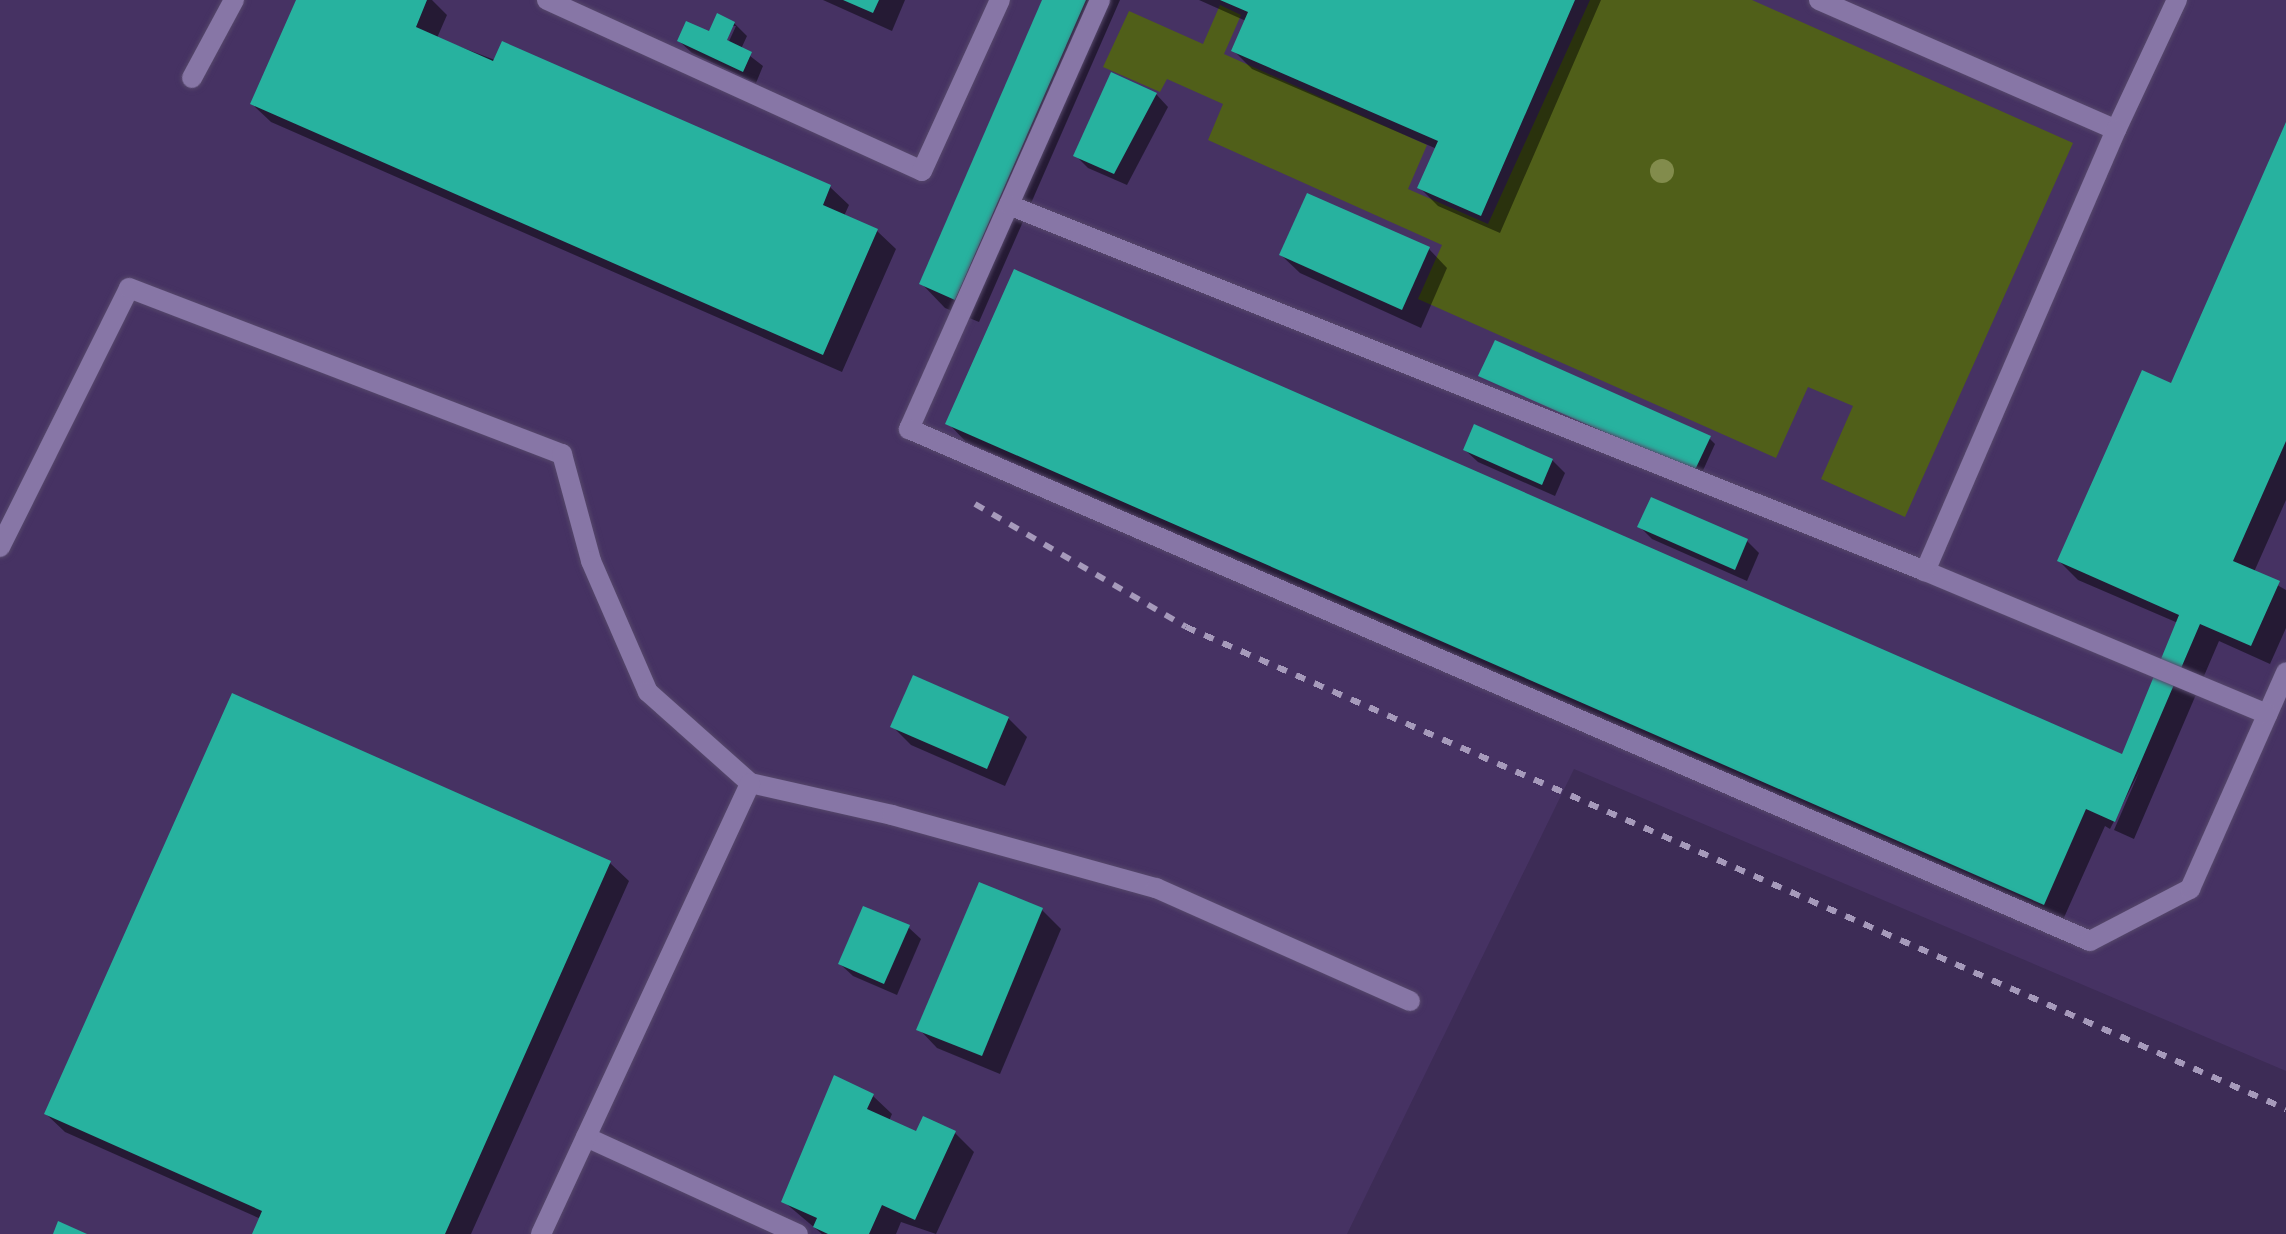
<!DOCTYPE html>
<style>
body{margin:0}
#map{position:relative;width:2286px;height:1234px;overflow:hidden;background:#3d2c56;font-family:Lato,sans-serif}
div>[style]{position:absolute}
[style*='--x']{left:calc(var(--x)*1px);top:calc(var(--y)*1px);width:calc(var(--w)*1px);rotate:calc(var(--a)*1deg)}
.built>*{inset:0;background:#463263}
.green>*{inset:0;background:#505f19}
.shadow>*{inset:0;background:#0007}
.building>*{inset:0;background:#27b29f}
.roads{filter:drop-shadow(0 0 2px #56486b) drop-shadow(0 0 2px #56486b)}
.lane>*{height:20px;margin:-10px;padding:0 10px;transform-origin:10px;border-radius:10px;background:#8776a6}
.rail>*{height:6px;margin-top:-3px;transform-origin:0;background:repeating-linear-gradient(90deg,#a69abb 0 10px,transparent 0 20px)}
.trees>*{width:24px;height:24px;margin:-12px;border-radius:50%;background:#828c4c}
span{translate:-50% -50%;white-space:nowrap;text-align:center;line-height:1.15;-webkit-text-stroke:8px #33224b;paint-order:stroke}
</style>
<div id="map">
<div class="built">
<div style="clip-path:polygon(0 0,2286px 0,2286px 1071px,1574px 769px,1347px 1234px,0 1234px)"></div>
</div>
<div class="green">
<div style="clip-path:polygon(1590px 0,1752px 0,2073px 143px,1905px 517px,1821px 479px,1853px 406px,1808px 387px,1776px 458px,1418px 299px,1442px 245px,1208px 140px,1223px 104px,1167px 79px,1160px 92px,1103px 67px,1129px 11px,1203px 44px,1220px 5px,1241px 15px,1224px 54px,1427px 145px,1408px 189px,1488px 224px)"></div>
</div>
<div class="shadow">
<div style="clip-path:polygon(298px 0,432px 0,447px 15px,437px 38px,830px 187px,849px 205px,844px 216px,877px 231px,896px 249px,842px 372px,271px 122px,252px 104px)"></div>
<div style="clip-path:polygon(823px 0,905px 0,892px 31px)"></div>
<div style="clip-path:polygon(1045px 0,1120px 0,979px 322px,945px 308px,921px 283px)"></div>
<div style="clip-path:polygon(1199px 0,1601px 0,1500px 233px,1438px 206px,1420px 188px,1437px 149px,1252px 69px,1233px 50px,1246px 21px)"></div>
<div style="clip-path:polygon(evenodd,734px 23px,747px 36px,741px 49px,763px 66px,756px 83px,692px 53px,679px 41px,734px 23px,731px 26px,736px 26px,725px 50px,721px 48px,731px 26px)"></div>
<div style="clip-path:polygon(1156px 94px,1168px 107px,1127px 185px,1088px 168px,1075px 155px)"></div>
<div style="clip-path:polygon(2286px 127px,2286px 500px,2254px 572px,2286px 590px,2286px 628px,2270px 664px,2219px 641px,2134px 839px,2114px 830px,2140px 770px,2110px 829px,2105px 826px,2062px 922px,966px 442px,948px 423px,2123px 757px,2178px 623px,2078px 580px,2059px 561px,2172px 385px)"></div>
<div style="clip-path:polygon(1429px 249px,1447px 268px,1421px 328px,1300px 273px,1281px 255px)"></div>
<div style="clip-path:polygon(1481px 375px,1709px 438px,1715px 444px,1700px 477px)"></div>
<div style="clip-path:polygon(1465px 450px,1552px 460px,1565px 473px,1555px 496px,1478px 462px)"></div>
<div style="clip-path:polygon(1640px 527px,1747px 541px,1759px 553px,1747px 581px,1652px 539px)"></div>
<div style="clip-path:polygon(1008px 718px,1027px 737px,1005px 786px,911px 745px,893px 727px)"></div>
<div style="clip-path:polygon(610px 863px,629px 881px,471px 1234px,254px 1234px,261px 1219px,65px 1132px,46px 1114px)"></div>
<div style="clip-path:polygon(980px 884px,1042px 910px,1061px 929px,1000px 1074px,937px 1048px,919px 1029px)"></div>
<div style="clip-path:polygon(908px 927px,921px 939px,897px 995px,853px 976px,840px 964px)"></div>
<div style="clip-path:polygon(873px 1096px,892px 1114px,889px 1121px,917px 1134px,955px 1133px,974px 1152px,936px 1234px,901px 1222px,896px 1234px,822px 1234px,783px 1201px)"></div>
</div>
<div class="building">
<div style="clip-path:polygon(296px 0,427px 0,416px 27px,493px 61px,502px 41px,831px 185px,823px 205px,878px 229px,823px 355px,250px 104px)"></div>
<div style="clip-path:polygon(843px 0,879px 0,873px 13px)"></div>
<div style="clip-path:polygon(1042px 0,1086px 0,955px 300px,919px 284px)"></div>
<div style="clip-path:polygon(1220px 0,1575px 0,1481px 216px,1417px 188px,1438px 141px,1231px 51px,1248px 12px)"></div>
<div style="clip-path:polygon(717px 13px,735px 22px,727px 40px,752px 52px,743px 72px,677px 41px,686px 21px,709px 31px)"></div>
<div style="clip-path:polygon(1111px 72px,1157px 93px,1114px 174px,1073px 156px)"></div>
<div style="clip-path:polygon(2286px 122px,2286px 441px,2233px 561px,2280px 581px,2251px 646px,2200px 624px,2115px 822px,2086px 809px,2044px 905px,945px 424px,1014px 269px,2122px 754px,2179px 615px,2057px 561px,2142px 370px,2171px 383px)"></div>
<div style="clip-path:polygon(1307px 193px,1430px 247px,1402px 310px,1279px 255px)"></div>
<div style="clip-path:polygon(1495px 340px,1711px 436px,1694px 472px,1478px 376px)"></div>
<div style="clip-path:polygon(1474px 424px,1553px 459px,1542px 485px,1463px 450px)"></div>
<div style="clip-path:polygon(1651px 497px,1748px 539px,1735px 570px,1637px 527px)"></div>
<div style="clip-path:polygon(913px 675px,1009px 717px,987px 769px,890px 727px)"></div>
<div style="clip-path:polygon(232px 693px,611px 861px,445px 1234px,252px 1234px,262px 1211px,44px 1114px)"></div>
<div style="clip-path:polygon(979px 882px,1043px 908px,982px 1056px,916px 1030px)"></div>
<div style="clip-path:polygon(863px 906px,910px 925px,884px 984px,838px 964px)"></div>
<div style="clip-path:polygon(834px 1075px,874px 1094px,867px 1109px,916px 1131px,923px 1116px,956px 1131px,915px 1220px,882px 1205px,869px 1234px,828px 1234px,813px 1227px,817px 1218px,781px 1202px)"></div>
<div style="clip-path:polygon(58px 1221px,87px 1234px,53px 1234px)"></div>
</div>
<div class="roads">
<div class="lane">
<div style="--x:547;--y:0;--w:412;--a:24.5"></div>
<div style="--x:922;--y:171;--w:188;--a:-65.5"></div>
<div style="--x:1100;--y:0;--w:470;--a:114"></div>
<div style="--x:909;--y:429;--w:1287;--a:23.44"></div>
<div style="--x:2090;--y:941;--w:113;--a:-27.5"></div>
<div style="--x:2190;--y:889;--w:237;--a:-66.1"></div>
<div style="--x:1819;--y:0;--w:324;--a:23.6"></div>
<div style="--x:2116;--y:130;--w:144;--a:-64.9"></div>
<div style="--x:192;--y:78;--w:89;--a:-61.7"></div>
<div style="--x:2116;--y:130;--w:481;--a:113.4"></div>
<div style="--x:1925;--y:571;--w:371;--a:22.7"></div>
<div style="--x:1009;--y:205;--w:986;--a:21.78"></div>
<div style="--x:0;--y:547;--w:289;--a:-63.5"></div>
<div style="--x:129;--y:288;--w:464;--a:21"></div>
<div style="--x:562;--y:454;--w:111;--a:74.8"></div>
<div style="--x:591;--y:561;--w:143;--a:66.5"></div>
<div style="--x:648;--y:692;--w:137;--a:41.7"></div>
<div style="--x:750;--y:783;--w:146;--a:12.7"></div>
<div style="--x:892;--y:815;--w:274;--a:15.5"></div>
<div style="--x:1156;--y:888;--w:278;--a:24"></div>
<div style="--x:586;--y:1137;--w:233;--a:24.6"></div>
<div style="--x:541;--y:1234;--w:497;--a:-65.1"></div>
</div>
</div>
<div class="rail">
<div style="--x:975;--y:504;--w:244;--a:30.2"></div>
<div style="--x:1186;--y:627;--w:1201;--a:23.66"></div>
</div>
<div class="trees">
<div style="left:1662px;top:171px"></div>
</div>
</div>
